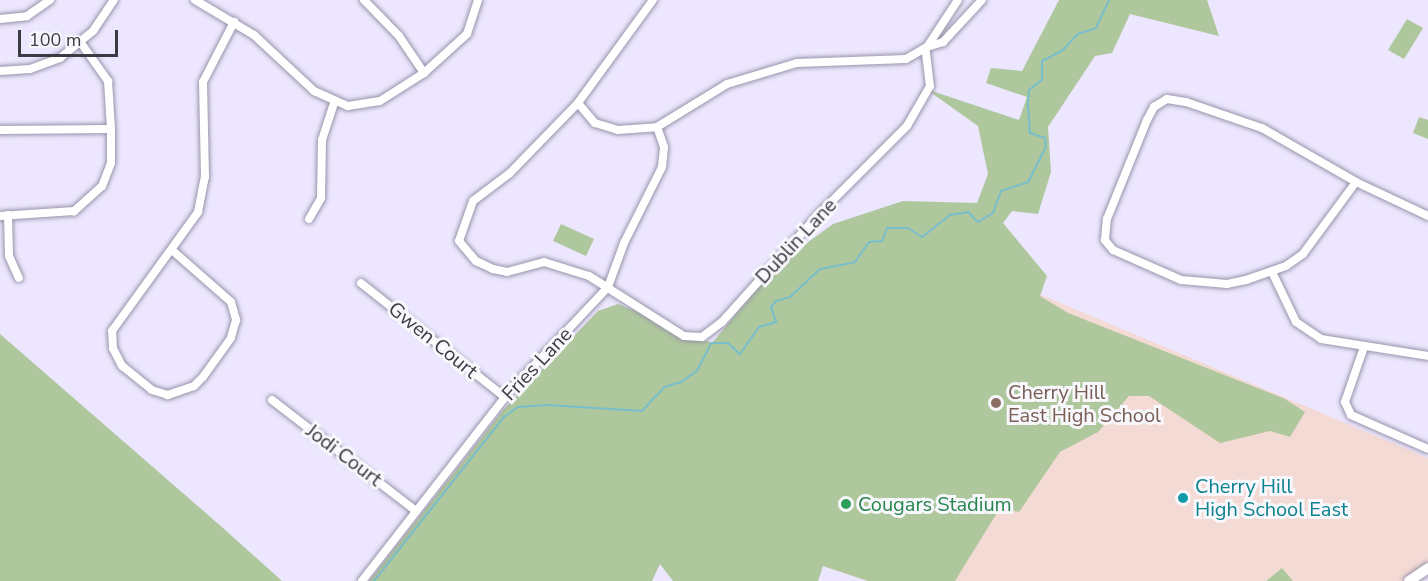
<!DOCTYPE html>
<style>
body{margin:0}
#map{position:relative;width:1428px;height:581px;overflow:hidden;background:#ece6fe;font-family:"Nunito Sans",sans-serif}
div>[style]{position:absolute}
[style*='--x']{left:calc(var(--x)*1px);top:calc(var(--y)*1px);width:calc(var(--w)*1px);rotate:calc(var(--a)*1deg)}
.education>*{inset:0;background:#f4dad4}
.green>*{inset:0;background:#aec79d}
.stream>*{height:2px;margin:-1px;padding:0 1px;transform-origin:1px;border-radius:1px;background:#78becb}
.roads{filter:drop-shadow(0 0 2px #9994aa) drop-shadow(0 0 2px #9994aa)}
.street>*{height:8px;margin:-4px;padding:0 4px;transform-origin:4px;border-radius:4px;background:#fff}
.secondary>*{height:10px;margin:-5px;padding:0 5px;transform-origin:5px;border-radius:5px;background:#fff}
.dots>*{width:16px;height:16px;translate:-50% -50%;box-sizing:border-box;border:3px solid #f8f7fc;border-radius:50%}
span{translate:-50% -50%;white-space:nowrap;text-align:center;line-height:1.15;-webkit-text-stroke:6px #f8f7fc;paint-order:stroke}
.street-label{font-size:20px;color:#3c3a43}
.education-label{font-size:20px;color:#785e54}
.left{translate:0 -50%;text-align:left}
.culture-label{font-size:20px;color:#0d838f}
.leisure-label{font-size:20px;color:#27864d}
.scale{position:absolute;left:18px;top:30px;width:100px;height:27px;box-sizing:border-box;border:3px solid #3c3a43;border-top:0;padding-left:8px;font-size:18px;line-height:21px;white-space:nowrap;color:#3c3a43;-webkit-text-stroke:4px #f8f7fc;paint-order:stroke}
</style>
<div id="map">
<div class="education">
<div style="clip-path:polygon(1006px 280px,1428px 458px,1428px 575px,1418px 581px,868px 581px,819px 565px)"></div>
</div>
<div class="green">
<div style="clip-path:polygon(1059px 0,1207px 0,1219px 36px,1130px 14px,1112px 53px,1095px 56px,1048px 127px,1051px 172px,1038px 214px,1012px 211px,1003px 223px,1047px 276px,1040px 296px,1068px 313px,1285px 399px,1305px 412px,1290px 437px,1270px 431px,1220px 443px,1149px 396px,1129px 396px,1098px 432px,1060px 452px,1019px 512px,1000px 508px,955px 581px,868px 581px,823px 566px,818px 581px,673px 581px,660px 564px,652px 581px,369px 581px,503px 410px,598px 311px,618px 304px,712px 343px,778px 264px,833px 224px,903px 201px,977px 203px,988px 174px,978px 126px,926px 89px,1019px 120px,1027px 97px,986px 83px,991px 68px,1022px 71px)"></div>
<div style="clip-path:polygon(1407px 19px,1423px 28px,1404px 59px,1388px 50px)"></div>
<div style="clip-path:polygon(1419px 117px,1428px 120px,1428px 139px,1413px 133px)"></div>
<div style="clip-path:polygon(561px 224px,594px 239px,586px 256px,553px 241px)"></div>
<div style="clip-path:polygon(0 334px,223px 528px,282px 581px,0 581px)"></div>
<div style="clip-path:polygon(1282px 568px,1293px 581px,1266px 581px)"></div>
</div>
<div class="stream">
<div style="--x:374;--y:581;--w:209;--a:-51.6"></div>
<div style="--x:504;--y:417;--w:17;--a:-36"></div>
<div style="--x:518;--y:407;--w:29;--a:-4"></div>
<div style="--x:547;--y:405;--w:95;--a:3.6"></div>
<div style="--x:642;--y:411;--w:33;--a:-47"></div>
<div style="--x:664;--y:387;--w:18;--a:-16"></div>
<div style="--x:681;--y:382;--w:19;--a:-35"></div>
<div style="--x:697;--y:371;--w:31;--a:-63"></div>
<div style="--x:711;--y:343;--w:17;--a:0"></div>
<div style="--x:728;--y:343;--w:16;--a:43"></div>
<div style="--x:740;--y:354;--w:33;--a:-55"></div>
<div style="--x:759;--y:327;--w:18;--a:-16"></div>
<div style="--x:776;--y:322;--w:16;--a:-108"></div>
<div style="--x:771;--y:307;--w:8;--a:-50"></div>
<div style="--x:776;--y:301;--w:15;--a:-16"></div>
<div style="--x:790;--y:297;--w:41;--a:-43"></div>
<div style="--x:820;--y:269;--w:36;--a:-11"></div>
<div style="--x:855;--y:262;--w:24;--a:-55"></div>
<div style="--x:869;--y:242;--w:13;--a:-4"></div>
<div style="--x:882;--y:241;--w:14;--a:-69"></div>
<div style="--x:887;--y:228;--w:21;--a:0"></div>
<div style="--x:908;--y:228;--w:17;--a:33"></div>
<div style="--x:922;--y:237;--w:36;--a:-38"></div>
<div style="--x:950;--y:215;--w:18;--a:-9"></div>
<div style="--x:968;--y:212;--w:14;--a:45"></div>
<div style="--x:978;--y:222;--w:17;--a:-31"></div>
<div style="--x:993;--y:213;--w:23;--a:-70"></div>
<div style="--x:1001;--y:191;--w:28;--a:-18"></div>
<div style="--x:1028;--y:182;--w:39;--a:-63"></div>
<div style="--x:1046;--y:147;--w:9;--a:-96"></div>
<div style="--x:1045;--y:138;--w:16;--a:-162"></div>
<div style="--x:1030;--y:133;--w:32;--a:-94"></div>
<div style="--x:1028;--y:101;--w:11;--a:-85"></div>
<div style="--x:1029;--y:90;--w:16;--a:-38"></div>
<div style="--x:1042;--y:80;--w:19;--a:-90"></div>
<div style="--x:1042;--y:61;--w:22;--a:-27"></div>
<div style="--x:1062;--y:51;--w:23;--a:-47"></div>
<div style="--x:1078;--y:34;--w:19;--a:-18"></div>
<div style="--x:1096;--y:28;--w:31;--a:-65"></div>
</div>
<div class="roads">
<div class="street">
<div style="--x:195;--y:0;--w:69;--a:30.7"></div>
<div style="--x:254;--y:35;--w:82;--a:43"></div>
<div style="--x:314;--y:91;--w:37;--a:24"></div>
<div style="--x:348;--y:106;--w:32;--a:-9"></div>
<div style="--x:380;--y:101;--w:52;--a:-32.5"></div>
<div style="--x:424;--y:73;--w:58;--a:-42.2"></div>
<div style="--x:467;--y:34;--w:36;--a:-72"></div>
<div style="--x:364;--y:0;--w:50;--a:45.8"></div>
<div style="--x:399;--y:36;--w:45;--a:56"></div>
<div style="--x:653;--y:0;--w:127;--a:126.1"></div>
<div style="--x:578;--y:103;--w:98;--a:134.2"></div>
<div style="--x:510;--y:173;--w:46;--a:142.9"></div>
<div style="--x:473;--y:201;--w:42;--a:109.3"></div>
<div style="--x:459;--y:241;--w:26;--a:50"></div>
<div style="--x:476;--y:261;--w:19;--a:25"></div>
<div style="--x:493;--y:269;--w:14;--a:12"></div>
<div style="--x:507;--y:272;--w:38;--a:-15"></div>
<div style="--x:544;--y:262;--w:47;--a:17.3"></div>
<div style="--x:589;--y:276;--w:112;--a:32.3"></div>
<div style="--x:684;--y:336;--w:18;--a:3"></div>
<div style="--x:702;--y:337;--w:25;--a:-37"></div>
<div style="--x:722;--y:322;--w:144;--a:-48.1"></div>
<div style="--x:818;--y:215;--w:126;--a:-45"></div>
<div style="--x:907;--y:126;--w:46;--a:-60.1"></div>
<div style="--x:930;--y:86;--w:38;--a:-97"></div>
<div style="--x:0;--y:19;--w:27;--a:-6"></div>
<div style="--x:27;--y:16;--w:28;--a:-35"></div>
<div style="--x:81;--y:43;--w:47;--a:54.6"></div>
<div style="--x:108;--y:81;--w:48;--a:86.4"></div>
<div style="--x:927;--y:47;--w:17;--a:-17"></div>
<div style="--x:943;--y:42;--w:57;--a:-47.1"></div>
<div style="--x:0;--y:71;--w:30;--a:-4"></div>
<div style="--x:30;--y:69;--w:32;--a:-20"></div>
<div style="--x:60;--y:58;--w:43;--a:-39.3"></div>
<div style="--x:93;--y:31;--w:37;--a:-56"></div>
<div style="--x:578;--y:103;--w:26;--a:50"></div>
<div style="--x:595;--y:123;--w:24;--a:17"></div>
<div style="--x:618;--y:130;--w:39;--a:-4"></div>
<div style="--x:657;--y:127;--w:82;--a:-31.6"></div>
<div style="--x:727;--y:84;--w:73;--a:-16.7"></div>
<div style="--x:797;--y:63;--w:109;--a:-2.1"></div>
<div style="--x:906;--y:59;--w:24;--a:-30"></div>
<div style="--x:927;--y:47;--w:56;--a:-56.6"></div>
<div style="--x:0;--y:130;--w:111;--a:-0.5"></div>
<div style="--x:111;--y:129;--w:34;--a:90"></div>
<div style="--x:111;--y:163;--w:25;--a:111"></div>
<div style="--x:102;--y:186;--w:38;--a:138"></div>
<div style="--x:74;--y:211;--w:74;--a:176.1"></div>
<div style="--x:1356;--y:182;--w:89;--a:126.4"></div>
<div style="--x:1303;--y:254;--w:21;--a:145"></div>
<div style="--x:1286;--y:266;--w:42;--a:160.7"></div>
<div style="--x:1246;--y:280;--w:19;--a:168"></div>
<div style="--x:1227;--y:284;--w:46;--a:-175"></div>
<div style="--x:1181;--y:280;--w:74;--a:-156.2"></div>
<div style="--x:1113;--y:250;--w:13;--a:-129"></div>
<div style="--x:1105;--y:240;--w:21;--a:-85"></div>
<div style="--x:1107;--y:219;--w:107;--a:-68"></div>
<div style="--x:1147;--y:120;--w:15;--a:-62"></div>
<div style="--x:1154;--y:107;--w:15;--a:-32"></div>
<div style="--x:1167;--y:99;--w:19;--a:9"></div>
<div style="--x:1186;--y:102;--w:80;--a:18.9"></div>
<div style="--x:1262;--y:128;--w:108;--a:29.9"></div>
<div style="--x:1356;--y:182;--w:80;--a:25.3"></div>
<div style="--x:8;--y:215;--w:41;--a:88.6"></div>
<div style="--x:9;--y:256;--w:24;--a:66"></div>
<div style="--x:309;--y:219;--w:24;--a:-60"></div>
<div style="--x:321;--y:198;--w:58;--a:-89"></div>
<div style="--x:322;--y:140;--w:40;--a:-72"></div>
<div style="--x:173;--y:251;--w:77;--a:41.3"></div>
<div style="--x:231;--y:302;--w:19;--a:74"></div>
<div style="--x:236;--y:320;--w:19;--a:106"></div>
<div style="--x:231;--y:338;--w:48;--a:125.7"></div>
<div style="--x:203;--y:377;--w:13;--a:135"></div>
<div style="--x:194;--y:386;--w:28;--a:161"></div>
<div style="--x:168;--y:395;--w:17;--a:-163"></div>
<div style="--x:152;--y:390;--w:38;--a:-141"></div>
<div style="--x:122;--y:366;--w:20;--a:-117"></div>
<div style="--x:113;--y:348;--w:17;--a:-93"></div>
<div style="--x:112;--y:331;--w:147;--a:-54.1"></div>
<div style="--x:198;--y:212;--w:36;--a:-79"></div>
<div style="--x:205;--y:177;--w:95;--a:-91.2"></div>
<div style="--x:203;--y:82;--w:68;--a:-62.7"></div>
<div style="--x:1272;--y:272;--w:55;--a:64.4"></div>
<div style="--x:1296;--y:322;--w:30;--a:34"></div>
<div style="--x:1321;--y:339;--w:108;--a:9"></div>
<div style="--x:361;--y:283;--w:184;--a:38.4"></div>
<div style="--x:1364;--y:347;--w:58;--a:109.1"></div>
<div style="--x:1345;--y:402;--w:14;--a:65"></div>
<div style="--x:1351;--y:415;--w:84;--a:23.8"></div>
<div style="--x:272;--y:400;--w:182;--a:37.6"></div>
<div style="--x:362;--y:581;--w:241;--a:-52.1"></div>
<div style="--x:510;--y:391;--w:143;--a:-46.7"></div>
<div style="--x:608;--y:287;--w:47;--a:-70"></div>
<div style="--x:624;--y:243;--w:85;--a:-63.4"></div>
<div style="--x:662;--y:167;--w:20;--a:-84"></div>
<div style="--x:664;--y:147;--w:21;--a:-109"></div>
</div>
<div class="secondary">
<div style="--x:1409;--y:581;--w:23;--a:-34"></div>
</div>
</div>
<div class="dots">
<div style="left:996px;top:403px;background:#8d6e63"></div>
<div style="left:1183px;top:498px;background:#0f9aa8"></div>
<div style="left:846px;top:504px;background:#2e9e5b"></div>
</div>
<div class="street-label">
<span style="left:796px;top:241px;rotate:-47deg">Dublin Lane</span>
<span style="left:433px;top:340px;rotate:39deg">Gwen Court</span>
<span style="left:537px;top:364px;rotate:-47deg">Fries Lane</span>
<span style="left:344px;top:455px;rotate:37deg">Jodi Court</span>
</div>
<div class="education-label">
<span class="left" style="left:1008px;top:404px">Cherry Hill<br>East High School</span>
</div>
<div class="culture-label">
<span class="left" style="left:1195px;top:498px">Cherry Hill<br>High School East</span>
</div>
<div class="leisure-label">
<span class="left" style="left:858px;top:504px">Cougars Stadium</span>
</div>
<div class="scale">100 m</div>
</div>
